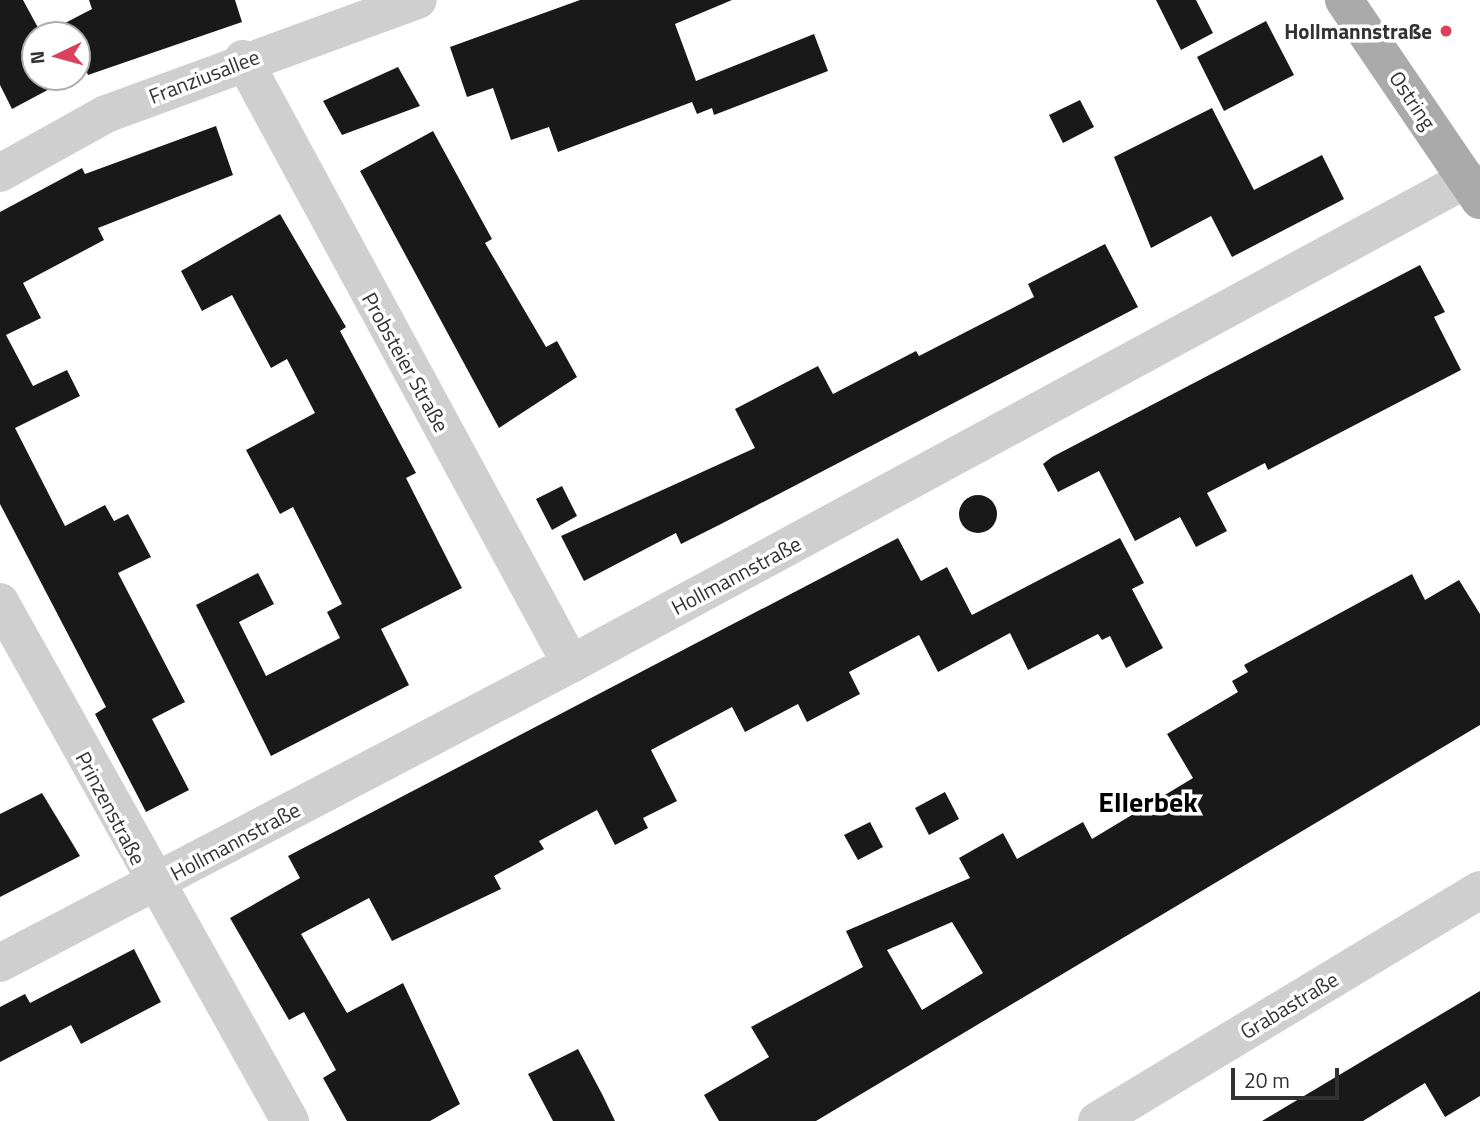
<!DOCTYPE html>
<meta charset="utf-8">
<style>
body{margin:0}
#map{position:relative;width:1480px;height:1121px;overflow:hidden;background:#fff;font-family:"Titillium Web",sans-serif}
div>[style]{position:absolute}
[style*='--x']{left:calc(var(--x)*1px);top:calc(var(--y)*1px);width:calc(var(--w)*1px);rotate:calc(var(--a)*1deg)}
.building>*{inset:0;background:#191919}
.round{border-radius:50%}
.minor>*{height:38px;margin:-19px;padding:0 19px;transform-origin:19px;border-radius:19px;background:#cfcfcf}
.primary>*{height:38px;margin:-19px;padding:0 19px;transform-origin:19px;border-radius:19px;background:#aaa}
.dots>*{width:19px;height:19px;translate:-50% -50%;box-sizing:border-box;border:4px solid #fff;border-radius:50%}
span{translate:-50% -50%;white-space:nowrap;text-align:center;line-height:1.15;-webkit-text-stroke:7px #fff;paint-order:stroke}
.poi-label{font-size:21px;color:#323232;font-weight:700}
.right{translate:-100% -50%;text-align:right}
.street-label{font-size:21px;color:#323232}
.district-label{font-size:28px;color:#000;font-weight:700}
.north{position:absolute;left:21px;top:21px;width:70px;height:70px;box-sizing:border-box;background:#fff;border:2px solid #adadad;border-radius:50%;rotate:265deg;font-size:19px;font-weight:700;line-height:28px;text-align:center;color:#323232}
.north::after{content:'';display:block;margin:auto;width:24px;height:32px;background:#db415b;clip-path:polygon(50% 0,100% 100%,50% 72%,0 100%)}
.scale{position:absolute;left:1231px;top:1068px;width:108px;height:32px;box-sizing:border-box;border:4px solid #323232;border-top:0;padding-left:9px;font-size:21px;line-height:24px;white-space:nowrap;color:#323232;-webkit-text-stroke:5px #fff;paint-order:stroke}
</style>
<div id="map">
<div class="building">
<div style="clip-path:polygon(0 0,23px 0,42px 35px,92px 9px,89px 0,235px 0,242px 22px,88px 75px,86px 70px,77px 74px,77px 35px,35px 35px,35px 77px,72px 77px,12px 109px,0 85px)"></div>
<div style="clip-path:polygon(580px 0,732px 0,675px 24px,696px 81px,814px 34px,828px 71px,714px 115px,712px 108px,697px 114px,692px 102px,558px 152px,549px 127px,511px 140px,493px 88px,467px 97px,450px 47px)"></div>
<div style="clip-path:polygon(1156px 0,1196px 0,1213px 33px,1181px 50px)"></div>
<div style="clip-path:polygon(1266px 21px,1294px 75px,1224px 111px,1197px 57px)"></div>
<div style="clip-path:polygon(398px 67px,420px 106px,342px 135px,323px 101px)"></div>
<div style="clip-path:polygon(1080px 100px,1094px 127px,1063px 143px,1049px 115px)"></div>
<div style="clip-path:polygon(1212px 108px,1254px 190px,1322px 155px,1344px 199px,1232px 257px,1211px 216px,1151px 248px,1114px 157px)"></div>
<div style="clip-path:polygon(216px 126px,233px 175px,98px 228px,104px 240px,23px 283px,41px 318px,6px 335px,33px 386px,67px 370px,80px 396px,15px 428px,65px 526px,105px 505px,114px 521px,128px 514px,151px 557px,118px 573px,185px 702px,152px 719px,189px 790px,146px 812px,95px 714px,106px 707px,0 504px,0 212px,82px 168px,85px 174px)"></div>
<div style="clip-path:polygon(433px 131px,492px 239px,485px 243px,546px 347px,557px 341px,577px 377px,499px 428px,360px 171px)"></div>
<div style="clip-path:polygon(280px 214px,346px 327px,340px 331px,416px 473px,406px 478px,462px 588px,381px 629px,409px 685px,271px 756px,196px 605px,258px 573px,274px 604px,239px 622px,266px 676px,340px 638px,327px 612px,342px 604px,293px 507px,280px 514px,246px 450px,315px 413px,287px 359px,271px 368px,232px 295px,202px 311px,181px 271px)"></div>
<div style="clip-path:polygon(1105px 244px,1138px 307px,721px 524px,681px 544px,676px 533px,584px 581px,561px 536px,755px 448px,735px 409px,818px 366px,833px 394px,916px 351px,919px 356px,1034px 297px,1028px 284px)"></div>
<div style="clip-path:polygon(1420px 265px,1445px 312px,1434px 317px,1461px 370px,1268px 470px,1265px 463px,1207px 493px,1227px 531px,1196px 547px,1180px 517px,1135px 541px,1099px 471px,1058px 492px,1043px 464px,1052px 457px)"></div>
<div style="clip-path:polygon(562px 486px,577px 516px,552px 530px,536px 499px)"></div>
<div class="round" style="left:959px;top:495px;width:38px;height:38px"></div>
<div style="clip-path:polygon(898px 538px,921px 581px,947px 567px,972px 615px,1120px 538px,1144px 583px,1132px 589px,1163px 648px,1126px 668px,1110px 636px,1102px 640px,1098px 634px,1028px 670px,1010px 633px,938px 672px,919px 635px,849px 672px,860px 694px,807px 722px,798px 704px,745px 732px,732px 707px,651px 750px,677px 801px,643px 818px,648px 828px,615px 845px,597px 810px,539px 841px,544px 849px,494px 876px,501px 889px,392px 941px,369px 898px,301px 934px,347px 1013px,403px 983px,460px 1104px,430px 1121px,347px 1121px,323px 1078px,336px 1070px,304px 1012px,289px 1020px,230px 918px,300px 878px,288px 856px)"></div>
<div style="clip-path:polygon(evenodd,1412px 574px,1425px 600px,1459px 580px,1480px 614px,1480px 725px,816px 1121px,719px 1121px,704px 1095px,769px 1057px,751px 1027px,863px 967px,846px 931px,970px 878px,959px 858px,1003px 833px,1017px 859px,1083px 822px,1092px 839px,1193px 778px,1167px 734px,1238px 692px,1232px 681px,1248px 672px,1244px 665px,1412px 574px,952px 922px,983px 973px,922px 1010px,887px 950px,952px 922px)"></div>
<div style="clip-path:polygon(945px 792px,959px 819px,929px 835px,915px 808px)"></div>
<div style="clip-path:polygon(42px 793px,80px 856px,0 897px,0 814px)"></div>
<div style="clip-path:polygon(870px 822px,883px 847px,858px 860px,844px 835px)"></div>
<div style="clip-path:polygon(134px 949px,161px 1002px,81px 1044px,71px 1025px,0 1062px,0 1007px,25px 994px,30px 1003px)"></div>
<div style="clip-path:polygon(1480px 991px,1480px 1096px,1445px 1117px,1425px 1083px,1363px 1121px,1262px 1121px)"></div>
<div style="clip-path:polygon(578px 1049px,602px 1094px,615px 1121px,553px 1121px,528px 1074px)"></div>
</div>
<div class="minor">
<div style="--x:243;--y:59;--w:688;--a:61.54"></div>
<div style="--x:0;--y:173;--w:121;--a:-29.1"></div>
<div style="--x:106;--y:114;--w:332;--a:-20.1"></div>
<div style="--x:0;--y:602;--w:595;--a:60.8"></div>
<div style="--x:0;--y:963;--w:645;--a:-27.64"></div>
<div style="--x:571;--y:664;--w:1019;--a:-28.43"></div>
<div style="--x:1097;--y:1121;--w:447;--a:-31.1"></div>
</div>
<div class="primary">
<div style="--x:1344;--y:0;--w:242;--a:55.8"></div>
</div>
<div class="dots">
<div style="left:1446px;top:31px;background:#db415b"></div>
</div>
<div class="poi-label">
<span class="right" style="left:1432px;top:31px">Hollmannstraße</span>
</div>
<div class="street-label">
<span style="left:204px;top:76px;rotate:-21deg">Franziusallee</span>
<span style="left:1413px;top:100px;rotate:56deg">Ostring</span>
<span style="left:406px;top:362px;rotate:61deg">Probsteier Straße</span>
<span style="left:736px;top:575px;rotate:-28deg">Hollmannstraße</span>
<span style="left:111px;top:808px;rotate:62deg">Prinzenstraße</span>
<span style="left:235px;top:841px;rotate:-28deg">Hollmannstraße</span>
<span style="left:1289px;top:1005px;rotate:-31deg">Grabastraße</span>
</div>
<div class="district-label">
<span style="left:1148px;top:802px">Ellerbek</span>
</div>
<div class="north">N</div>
<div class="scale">20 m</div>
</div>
